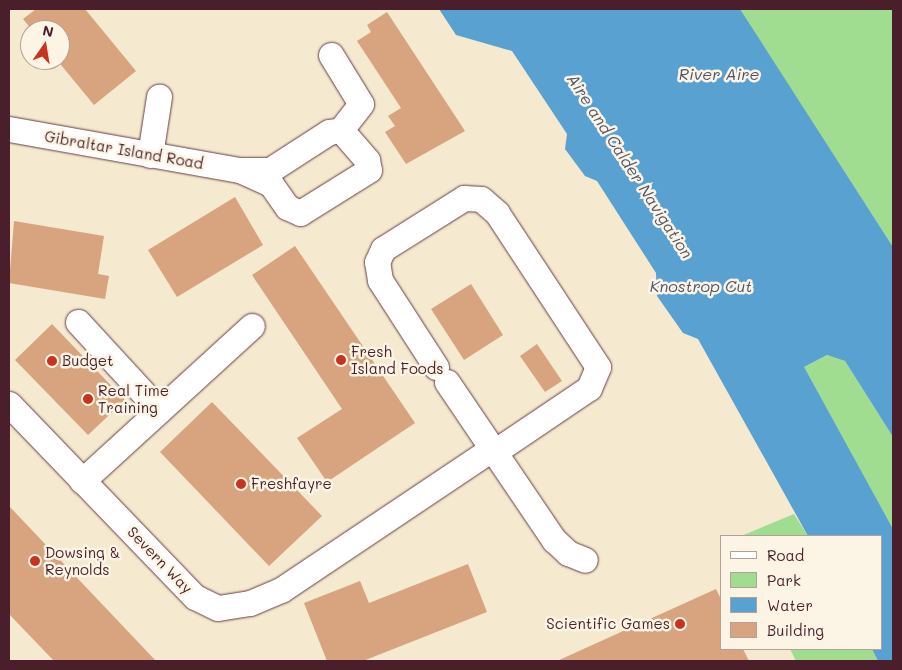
<!DOCTYPE html>
<style>
body{margin:0}
#map{position:relative;width:902px;height:670px;overflow:hidden;background:#f5e9cf;font-family:Mali,sans-serif}
div>[style]{position:absolute}
[style*='--x']{left:calc(var(--x)*1px);top:calc(var(--y)*1px);width:calc(var(--w)*1px);rotate:calc(var(--a)*1deg)}
.green>*{inset:0;background:#a0dd91}
.water>*{inset:0;background:#59a1d0}
.building>*{inset:0;background:#d8a37f}
.roads{filter:drop-shadow(0 0 1px #643d44) drop-shadow(0 0 1px #643d44)}
.minor>*{height:25px;margin:-12.5px;padding:0 12.5px;transform-origin:12.5px;border-radius:12.5px;background:#fff}
.dots>*{width:14px;height:14px;translate:-50% -50%;box-sizing:border-box;border:2px solid #fcf5e5;border-radius:50%}
span{translate:-50% -50%;white-space:nowrap;text-align:center;line-height:1.15;-webkit-text-stroke:5px #fcf5e5;paint-order:stroke}
.street-label{font-size:15px;color:#4a1f2b}
.poi-label{font-size:15px;color:#4a1f2b}
.left{translate:0 -50%;text-align:left}
.right{translate:-100% -50%;text-align:right}
.water-label{font-size:16px;color:#50536d;font-style:italic}
.frame{position:absolute;inset:0;border:10px solid #4a1f2b;pointer-events:none}
.legend{position:absolute;left:720px;top:535px;width:162px;height:115px;box-sizing:border-box;background:#fcf5e5;border:1px solid #b59f9b;margin:0;padding:6px 9px;list-style:none;font-size:15px;color:#4a1f2b}
.legend li{display:flex;align-items:center;gap:10px;height:25px}
.legend b{width:25px;border:1px solid #b59f9b}
.north{position:absolute;left:20px;top:20px;width:50px;height:50px;box-sizing:border-box;background:#fcf5e5;border:1px solid #b59f9b;border-radius:50%;rotate:13deg;font-size:14px;font-weight:700;line-height:20px;text-align:center;color:#4a1f2b}
.north::after{content:'';display:block;margin:auto;width:18px;height:22px;background:#c8321e;clip-path:polygon(50% 0,100% 100%,50% 72%,0 100%)}
</style>
<div id="map">
<div class="green">
<div style="clip-path:polygon(740px 9px,893px 9px,893px 247px,760px 41px)"></div>
<div style="clip-path:polygon(827px 355px,845px 361px,893px 437px,893px 529px,805px 375px,804px 367px)"></div>
<div style="clip-path:polygon(794px 514px,808px 536px,741px 536px)"></div>
<div style="clip-path:polygon(790px 649px,872px 649px,878px 661px,796px 661px)"></div>
</div>
<div class="water">
<div style="clip-path:polygon(439px 9px,740px 9px,893px 247px,893px 437px,845px 361px,827px 355px,804px 367px,893px 529px,893px 661px,878px 661px,872px 649px,881px 649px,881px 536px,808px 536px,698px 339px,683px 333px,657px 296px,656px 273px,597px 181px,585px 176px,565px 149px,567px 134px,512px 51px,456px 35px)"></div>
</div>
<div class="building">
<div style="clip-path:polygon(36px 9px,85px 9px,136px 71px,94px 105px,57px 60px,60px 30px,32px 30px,23px 19px)"></div>
<div style="clip-path:polygon(387px 12px,465px 131px,406px 164px,385px 132px,395px 126px,388px 116px,401px 108px,357px 41px,371px 32px,367px 25px)"></div>
<div style="clip-path:polygon(235px 197px,263px 245px,177px 297px,148px 250px)"></div>
<div style="clip-path:polygon(14px 221px,104px 236px,98px 274px,109px 276px,105px 299px,9px 283px)"></div>
<div style="clip-path:polygon(295px 246px,415px 423px,327px 482px,297px 438px,342px 409px,252px 275px)"></div>
<div style="clip-path:polygon(471px 284px,503px 335px,464px 360px,431px 309px)"></div>
<div style="clip-path:polygon(52px 324px,125px 400px,88px 435px,15px 360px)"></div>
<div style="clip-path:polygon(537px 344px,562px 381px,545px 392px,520px 356px)"></div>
<div style="clip-path:polygon(212px 402px,322px 516px,269px 566px,160px 452px)"></div>
<div style="clip-path:polygon(10px 507px,156px 661px,54px 661px,9px 614px)"></div>
<div style="clip-path:polygon(468px 564px,487px 612px,363px 661px,327px 661px,304px 603px,360px 581px,369px 603px)"></div>
<div style="clip-path:polygon(716px 589px,721px 599px,721px 649px,743px 649px,749px 661px,557px 661px)"></div>
</div>
<div class="roads">
<div class="minor">
<div style="--x:331;--y:55;--w:57;--a:58.5"></div>
<div style="--x:361;--y:104;--w:33;--a:128"></div>
<div style="--x:9;--y:129;--w:235;--a:10.1"></div>
<div style="--x:240;--y:170;--w:30;--a:0"></div>
<div style="--x:270;--y:170;--w:70;--a:-32.8"></div>
<div style="--x:329;--y:132;--w:12;--a:-9"></div>
<div style="--x:341;--y:130;--w:40;--a:49"></div>
<div style="--x:367;--y:160;--w:10;--a:79"></div>
<div style="--x:369;--y:170;--w:81;--a:148.1"></div>
<div style="--x:300;--y:213;--w:14;--a:-155"></div>
<div style="--x:287;--y:207;--w:28;--a:-125"></div>
<div style="--x:271;--y:184;--w:34;--a:-156"></div>
<div style="--x:150;--y:155;--w:59;--a:-81.2"></div>
<div style="--x:78;--y:322;--w:120;--a:47.4"></div>
<div style="--x:436;--y:367;--w:103;--a:-122.8"></div>
<div style="--x:380;--y:280;--w:18;--a:-99"></div>
<div style="--x:377;--y:262;--w:14;--a:-65"></div>
<div style="--x:383;--y:249;--w:96;--a:-32.2"></div>
<div style="--x:464;--y:198;--w:17;--a:3"></div>
<div style="--x:481;--y:199;--w:21;--a:41"></div>
<div style="--x:497;--y:213;--w:184;--a:56.7"></div>
<div style="--x:598;--y:367;--w:23;--a:113"></div>
<div style="--x:589;--y:388;--w:115;--a:146"></div>
<div style="--x:447;--y:382;--w:191;--a:55.9"></div>
<div style="--x:554;--y:540;--w:19;--a:43"></div>
<div style="--x:568;--y:553;--w:18;--a:22"></div>
<div style="--x:9;--y:404;--w:268;--a:46.1"></div>
<div style="--x:195;--y:597;--w:25;--a:26"></div>
<div style="--x:218;--y:608;--w:32;--a:-9"></div>
<div style="--x:250;--y:603;--w:34;--a:-23"></div>
<div style="--x:281;--y:590;--w:254;--a:-33.8"></div>
<div style="--x:82;--y:481;--w:230;--a:-42.4"></div>
</div>
</div>
<div class="dots">
<div style="left:341px;top:360px;background:#c8321e"></div>
<div style="left:52px;top:361px;background:#c8321e"></div>
<div style="left:88px;top:399px;background:#c8321e"></div>
<div style="left:241px;top:484px;background:#c8321e"></div>
<div style="left:35px;top:561px;background:#c8321e"></div>
<div style="left:680px;top:624px;background:#c8321e"></div>
</div>
<div class="street-label">
<span style="left:124px;top:150px;rotate:10deg">Gibraltar Island Road</span>
<span style="left:160px;top:560px;rotate:46deg">Severn Way</span>
</div>
<div class="poi-label">
<span class="left" style="left:351px;top:360px">Fresh<br>Island Foods</span>
<span class="left" style="left:62px;top:361px">Budget</span>
<span class="left" style="left:98px;top:399px">Real Time<br>Training</span>
<span class="left" style="left:251px;top:484px">Freshfayre</span>
<span class="left" style="left:45px;top:561px">Dowsing &amp;<br>Reynolds</span>
<span class="right" style="left:670px;top:624px">Scientific Games</span>
</div>
<div class="water-label">
<span style="left:719px;top:74px">River Aire</span>
<span style="left:630px;top:166px;rotate:57deg">Aire and Calder Navigation</span>
<span style="left:701px;top:286px">Knostrop Cut</span>
</div>
<div class="frame"></div>
<ul class="legend">
<li><b style="height:6px;background:#fff"></b>Road</li>
<li><b style="height:14px;background:#a0dd91"></b>Park</li>
<li><b style="height:14px;background:#59a1d0"></b>Water</li>
<li><b style="height:14px;background:#d8a37f"></b>Building</li>
</ul>
<div class="north">N</div>
</div>
